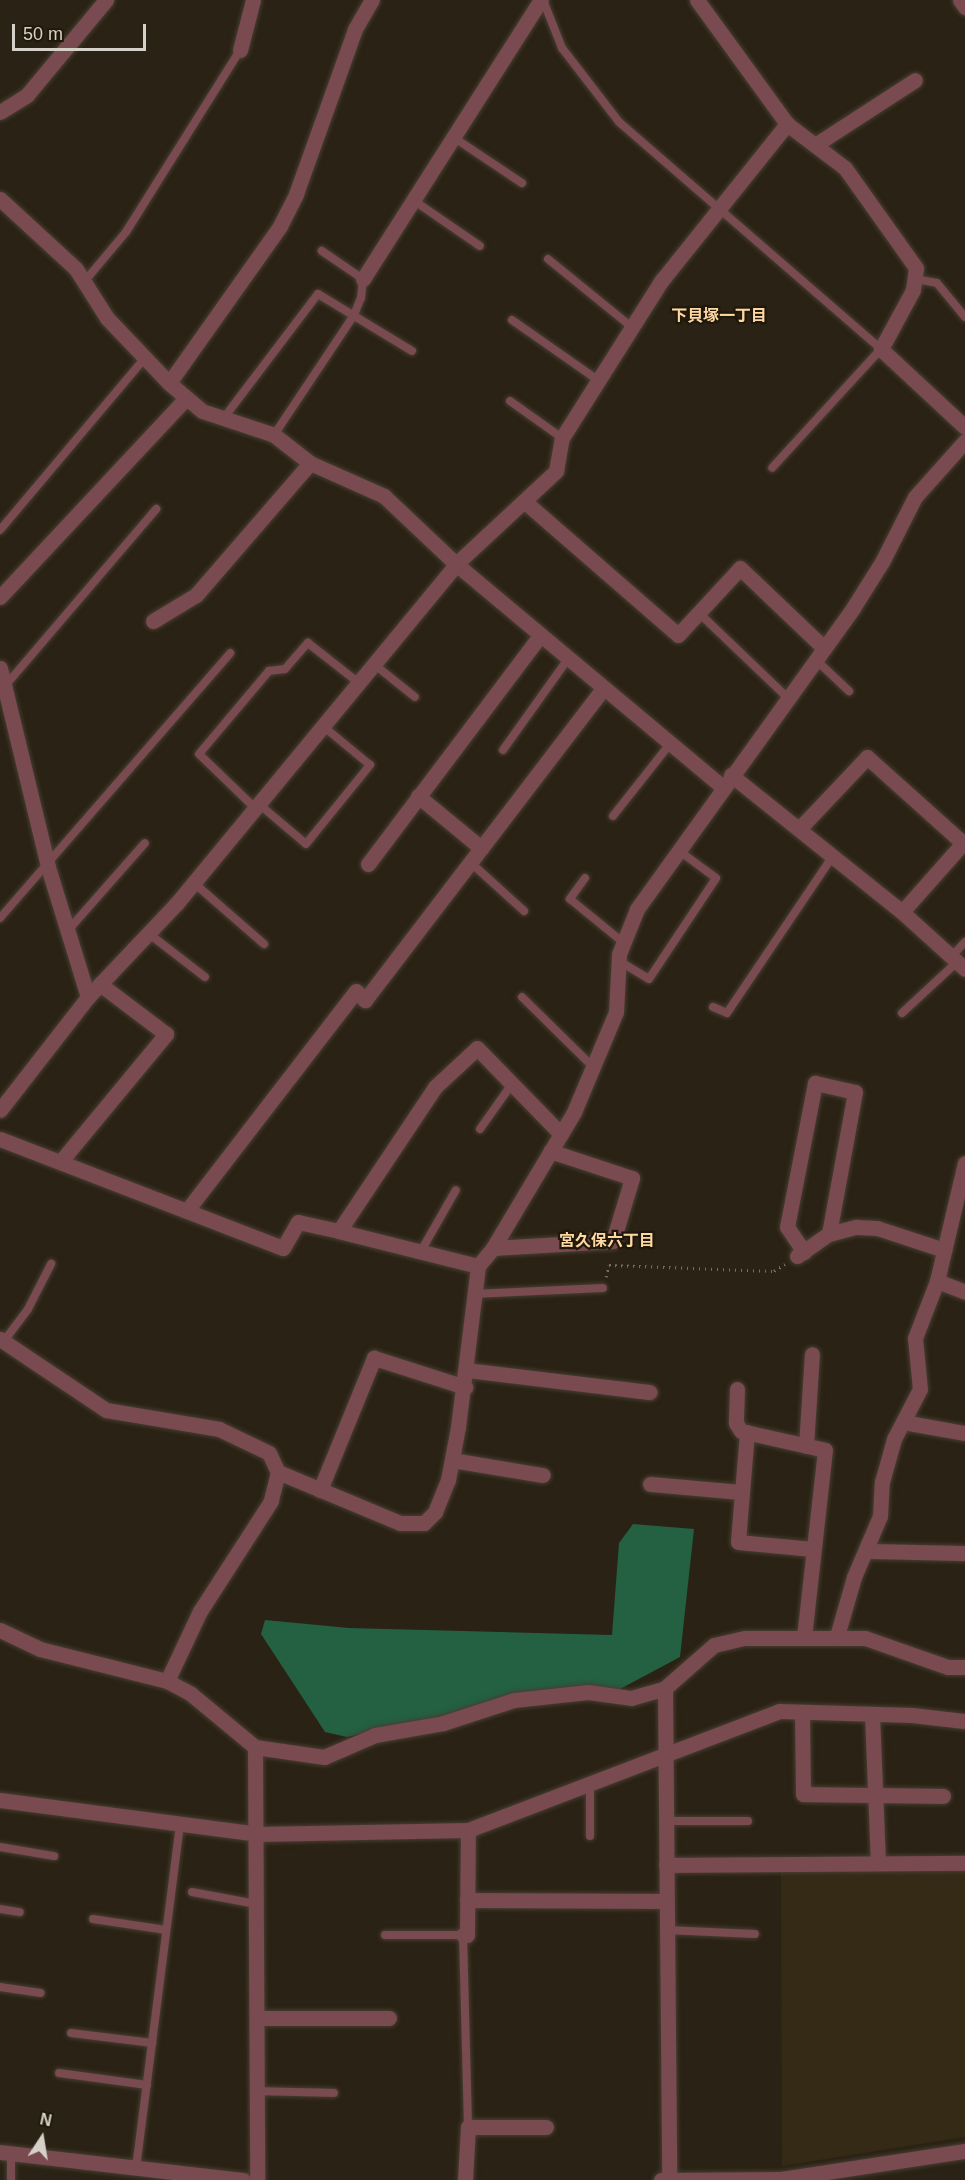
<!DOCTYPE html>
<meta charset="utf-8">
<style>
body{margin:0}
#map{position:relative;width:965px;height:2180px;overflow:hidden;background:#2a2214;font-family:Arial,"Noto Sans JP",sans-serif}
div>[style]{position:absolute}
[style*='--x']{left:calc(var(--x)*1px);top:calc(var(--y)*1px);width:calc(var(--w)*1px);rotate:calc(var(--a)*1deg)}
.built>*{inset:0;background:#342a15}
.forest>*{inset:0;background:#236142}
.path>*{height:3px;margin-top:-1.5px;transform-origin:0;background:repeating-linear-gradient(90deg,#766f63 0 1.5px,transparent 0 6px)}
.roads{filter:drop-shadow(0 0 2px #463e31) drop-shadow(0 0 2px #463e31)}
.lane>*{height:8px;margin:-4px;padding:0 4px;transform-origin:4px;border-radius:4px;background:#794a50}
.street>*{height:15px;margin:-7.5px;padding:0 7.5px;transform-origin:7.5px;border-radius:7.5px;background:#794a50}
span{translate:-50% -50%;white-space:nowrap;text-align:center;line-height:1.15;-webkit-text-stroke:4.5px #20190b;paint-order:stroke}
.neighbourhood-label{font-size:16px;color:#fed8a3;font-weight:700}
.north{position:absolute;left:12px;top:2108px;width:60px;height:60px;-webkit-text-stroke:4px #20190b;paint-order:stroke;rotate:12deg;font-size:16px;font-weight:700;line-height:24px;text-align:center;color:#d6d1c8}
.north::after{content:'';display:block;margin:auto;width:21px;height:27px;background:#d6d1c8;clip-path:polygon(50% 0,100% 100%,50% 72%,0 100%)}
.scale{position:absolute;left:12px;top:24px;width:134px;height:27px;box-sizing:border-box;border:3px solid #d6d1c8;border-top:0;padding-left:8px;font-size:18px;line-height:21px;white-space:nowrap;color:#d6d1c8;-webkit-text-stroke:4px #20190b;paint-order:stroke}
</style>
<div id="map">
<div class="built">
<div style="clip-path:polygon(965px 1869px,965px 2137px,782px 2166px,781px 1872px)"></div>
</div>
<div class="forest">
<div style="clip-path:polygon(633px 1524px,694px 1529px,680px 1657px,620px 1689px,569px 1687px,347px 1737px,325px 1732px,261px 1634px,265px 1620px,349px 1628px,612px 1635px,619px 1543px)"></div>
</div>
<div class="path">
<div style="--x:606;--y:1277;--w:12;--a:-76"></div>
<div style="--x:609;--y:1265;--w:165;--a:2.1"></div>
<div style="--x:774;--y:1271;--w:13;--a:-32"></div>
</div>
<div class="roads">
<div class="lane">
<div style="--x:543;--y:0;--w:52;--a:68.4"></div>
<div style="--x:562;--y:48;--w:93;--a:52.4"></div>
<div style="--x:619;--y:122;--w:347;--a:40.9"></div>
<div style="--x:881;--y:349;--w:161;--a:132.5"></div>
<div style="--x:453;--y:137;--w:83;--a:33.7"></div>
<div style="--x:413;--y:200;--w:81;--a:34.5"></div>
<div style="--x:548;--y:259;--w:109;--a:39.1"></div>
<div style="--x:915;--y:279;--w:22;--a:10"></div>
<div style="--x:937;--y:283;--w:44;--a:50.5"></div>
<div style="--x:84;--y:282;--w:65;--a:-50"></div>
<div style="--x:126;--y:232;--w:215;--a:-57.9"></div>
<div style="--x:512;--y:320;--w:106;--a:35"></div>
<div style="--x:510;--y:401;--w:64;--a:35.4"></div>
<div style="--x:223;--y:419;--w:157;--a:-52.8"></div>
<div style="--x:318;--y:294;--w:110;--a:31.2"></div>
<div style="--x:274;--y:435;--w:144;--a:-56.3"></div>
<div style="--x:354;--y:315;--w:18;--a:-68"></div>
<div style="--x:361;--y:298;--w:19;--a:-84"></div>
<div style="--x:363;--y:279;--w:50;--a:-145.7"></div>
<div style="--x:0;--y:530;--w:225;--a:-49.9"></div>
<div style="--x:699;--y:613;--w:122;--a:43.7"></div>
<div style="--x:815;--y:659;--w:47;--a:43.3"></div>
<div style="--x:375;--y:665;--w:51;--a:38.7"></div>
<div style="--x:5;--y:686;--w:233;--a:-49.5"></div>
<div style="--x:503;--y:750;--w:112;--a:-54.5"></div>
<div style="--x:260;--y:805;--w:60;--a:40.3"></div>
<div style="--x:306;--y:844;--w:102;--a:-51"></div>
<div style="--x:370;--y:765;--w:60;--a:-140.4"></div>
<div style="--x:256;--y:809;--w:79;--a:-136"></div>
<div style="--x:199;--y:754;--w:109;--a:-49.9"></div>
<div style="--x:269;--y:671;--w:16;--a:-7"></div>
<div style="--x:285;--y:669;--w:35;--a:-49"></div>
<div style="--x:308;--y:643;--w:65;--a:38.1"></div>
<div style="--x:613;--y:816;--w:90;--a:-51.7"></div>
<div style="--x:470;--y:862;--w:73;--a:42.2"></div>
<div style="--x:585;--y:878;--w:26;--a:126"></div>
<div style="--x:570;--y:899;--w:70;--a:39.2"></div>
<div style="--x:194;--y:883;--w:93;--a:41.1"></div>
<div style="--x:0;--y:918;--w:351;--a:-49"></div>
<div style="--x:70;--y:928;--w:113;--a:-48.6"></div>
<div style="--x:148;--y:933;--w:72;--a:37.7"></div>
<div style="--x:951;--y:957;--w:21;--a:-47"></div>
<div style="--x:619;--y:961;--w:35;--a:31"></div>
<div style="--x:649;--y:979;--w:121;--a:-56.4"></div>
<div style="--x:716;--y:878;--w:47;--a:-143.6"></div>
<div style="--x:522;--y:997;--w:100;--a:44.6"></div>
<div style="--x:713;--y:1007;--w:15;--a:23"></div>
<div style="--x:727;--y:1013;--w:189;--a:-56"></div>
<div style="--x:902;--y:1013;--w:75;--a:-42.8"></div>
<div style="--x:480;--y:1129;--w:55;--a:-54.6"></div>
<div style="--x:421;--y:1251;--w:70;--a:-60.2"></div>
<div style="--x:473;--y:1294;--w:130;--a:-2.6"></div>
<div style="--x:4;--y:1341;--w:40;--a:-53"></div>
<div style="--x:28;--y:1309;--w:51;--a:-62.9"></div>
<div style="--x:590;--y:1783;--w:53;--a:90"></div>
<div style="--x:665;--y:1821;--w:83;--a:0"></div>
<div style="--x:0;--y:1847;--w:55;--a:9.5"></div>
<div style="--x:192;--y:1892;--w:65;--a:10.6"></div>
<div style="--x:0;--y:1909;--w:20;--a:9"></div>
<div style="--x:93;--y:1919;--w:74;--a:8.6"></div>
<div style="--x:666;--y:1930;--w:89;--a:2.6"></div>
<div style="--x:385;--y:1935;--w:78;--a:0"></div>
<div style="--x:463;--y:1935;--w:192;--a:88.5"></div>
<div style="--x:0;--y:1987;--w:41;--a:8.3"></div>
<div style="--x:71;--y:2033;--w:82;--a:7"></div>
<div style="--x:59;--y:2073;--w:89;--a:7.8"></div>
<div style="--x:257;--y:2091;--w:77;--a:1.5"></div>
<div style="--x:11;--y:2153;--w:27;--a:90"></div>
<div style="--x:136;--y:2168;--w:347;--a:-82.7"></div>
</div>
<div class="street">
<div style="--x:697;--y:0;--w:153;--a:54"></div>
<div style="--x:787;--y:124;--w:73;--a:37.2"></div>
<div style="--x:845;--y:168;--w:123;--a:54.6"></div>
<div style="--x:916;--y:268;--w:22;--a:98"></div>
<div style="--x:913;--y:290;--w:67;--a:118.5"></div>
<div style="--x:881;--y:349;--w:115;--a:42.9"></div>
<div style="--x:960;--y:0;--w:9;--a:54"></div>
<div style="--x:240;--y:50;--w:52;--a:-75.4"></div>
<div style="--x:0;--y:112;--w:32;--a:-32"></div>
<div style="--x:27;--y:95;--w:124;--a:-50.3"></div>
<div style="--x:815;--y:145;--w:119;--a:-33"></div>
<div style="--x:0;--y:199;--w:103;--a:42.6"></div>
<div style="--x:76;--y:269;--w:58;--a:57.7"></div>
<div style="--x:107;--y:318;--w:90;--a:46.4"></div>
<div style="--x:169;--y:383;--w:43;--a:40.3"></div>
<div style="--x:202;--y:411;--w:76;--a:18.4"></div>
<div style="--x:274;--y:435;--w:46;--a:37.9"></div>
<div style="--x:310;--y:463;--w:81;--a:24"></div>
<div style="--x:384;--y:496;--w:99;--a:43.4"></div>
<div style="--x:456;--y:564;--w:348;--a:39.9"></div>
<div style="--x:363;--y:279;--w:331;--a:-57.5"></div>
<div style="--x:169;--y:383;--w:192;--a:-54.7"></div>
<div style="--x:280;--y:226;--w:36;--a:-63"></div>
<div style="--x:296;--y:194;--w:175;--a:-70.3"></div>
<div style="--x:355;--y:29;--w:34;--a:-60"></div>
<div style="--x:524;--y:501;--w:204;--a:41"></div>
<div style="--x:678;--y:635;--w:91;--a:-47.2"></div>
<div style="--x:740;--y:568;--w:115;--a:43.6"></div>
<div style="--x:0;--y:597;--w:272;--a:-46.9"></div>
<div style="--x:153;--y:621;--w:50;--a:-31.2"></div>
<div style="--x:196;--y:595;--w:174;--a:-49.2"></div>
<div style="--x:0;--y:668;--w:205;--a:76.4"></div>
<div style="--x:48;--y:867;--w:136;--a:72.9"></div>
<div style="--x:731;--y:775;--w:219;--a:38.7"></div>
<div style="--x:902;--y:912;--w:85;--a:42.1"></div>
<div style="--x:418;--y:796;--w:82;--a:39.5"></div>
<div style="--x:799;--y:829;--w:99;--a:-46.6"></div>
<div style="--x:867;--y:757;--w:129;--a:41.9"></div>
<div style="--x:963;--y:843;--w:92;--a:131.5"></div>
<div style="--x:368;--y:864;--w:286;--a:-53"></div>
<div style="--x:0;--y:1110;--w:143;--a:-52.1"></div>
<div style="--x:88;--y:997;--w:129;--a:-46.6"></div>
<div style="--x:177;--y:903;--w:439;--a:-50.5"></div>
<div style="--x:456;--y:564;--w:137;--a:-42.9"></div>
<div style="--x:556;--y:471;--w:34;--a:-80"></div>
<div style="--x:562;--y:438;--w:187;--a:-57.7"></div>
<div style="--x:662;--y:280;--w:200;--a:-51.3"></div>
<div style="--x:0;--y:1139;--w:303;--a:21.1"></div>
<div style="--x:283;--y:1248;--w:30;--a:-60"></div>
<div style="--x:298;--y:1222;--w:42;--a:12.4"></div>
<div style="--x:61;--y:1161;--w:165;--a:-50.4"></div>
<div style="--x:166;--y:1034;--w:83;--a:-142.9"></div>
<div style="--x:188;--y:1209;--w:275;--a:-52.4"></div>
<div style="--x:356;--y:991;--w:13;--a:45"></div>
<div style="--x:365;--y:1000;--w:392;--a:-52.6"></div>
<div style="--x:493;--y:1248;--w:120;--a:-3.3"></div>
<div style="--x:613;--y:1241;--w:66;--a:-73.2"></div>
<div style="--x:632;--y:1178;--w:86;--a:-161.8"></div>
<div style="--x:804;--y:1252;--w:30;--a:-124"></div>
<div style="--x:787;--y:1227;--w:147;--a:-79"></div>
<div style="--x:815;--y:1083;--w:41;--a:12.7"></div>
<div style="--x:855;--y:1092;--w:144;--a:100.4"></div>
<div style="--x:797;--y:1256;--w:39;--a:-35"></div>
<div style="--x:829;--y:1234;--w:28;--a:-15"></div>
<div style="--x:856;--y:1227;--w:21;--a:3"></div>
<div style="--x:877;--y:1228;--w:71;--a:18.2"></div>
<div style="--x:478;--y:1266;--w:143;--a:-165.9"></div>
<div style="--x:339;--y:1231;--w:173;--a:-56.3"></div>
<div style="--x:435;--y:1087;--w:57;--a:-42.9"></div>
<div style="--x:477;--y:1048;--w:117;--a:45.7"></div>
<div style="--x:937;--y:1281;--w:30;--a:21"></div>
<div style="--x:0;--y:1339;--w:128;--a:33.8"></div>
<div style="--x:106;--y:1410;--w:115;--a:9.5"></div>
<div style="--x:219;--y:1429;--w:55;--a:25.6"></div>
<div style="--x:269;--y:1453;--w:21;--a:65"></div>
<div style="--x:278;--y:1472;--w:30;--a:104"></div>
<div style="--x:271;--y:1501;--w:131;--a:122.8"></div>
<div style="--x:200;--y:1611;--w:77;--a:115.2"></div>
<div style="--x:467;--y:1370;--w:184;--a:6.9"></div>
<div style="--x:737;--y:1389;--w:34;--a:92"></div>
<div style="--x:736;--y:1423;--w:9;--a:58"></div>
<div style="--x:741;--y:1431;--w:86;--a:12.7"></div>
<div style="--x:825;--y:1450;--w:187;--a:96.4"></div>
<div style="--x:903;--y:1422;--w:63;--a:10.1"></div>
<div style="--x:747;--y:1432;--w:110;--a:94.7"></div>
<div style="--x:738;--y:1542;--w:75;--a:5.3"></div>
<div style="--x:806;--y:1446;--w:92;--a:-86.3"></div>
<div style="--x:452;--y:1460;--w:92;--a:9.4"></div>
<div style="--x:278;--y:1472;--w:132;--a:22.7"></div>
<div style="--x:400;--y:1523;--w:24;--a:0"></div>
<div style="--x:424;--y:1523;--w:16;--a:-45"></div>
<div style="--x:435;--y:1512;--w:35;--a:-68"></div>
<div style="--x:448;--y:1480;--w:54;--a:-79.3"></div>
<div style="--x:458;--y:1427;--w:162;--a:-82.9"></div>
<div style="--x:478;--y:1266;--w:23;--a:-50"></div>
<div style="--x:493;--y:1248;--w:158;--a:-59.2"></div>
<div style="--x:574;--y:1112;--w:108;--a:-67.2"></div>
<div style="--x:616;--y:1012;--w:58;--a:-87"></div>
<div style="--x:619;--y:954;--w:48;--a:-68.2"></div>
<div style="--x:637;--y:909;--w:370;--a:-54.3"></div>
<div style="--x:853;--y:608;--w:54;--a:-57.8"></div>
<div style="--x:882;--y:562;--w:73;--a:-63.1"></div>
<div style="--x:915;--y:497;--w:75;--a:-48.2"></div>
<div style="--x:650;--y:1484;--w:92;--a:5"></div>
<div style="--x:320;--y:1490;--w:143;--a:-67.8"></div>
<div style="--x:374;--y:1358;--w:96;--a:17.7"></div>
<div style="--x:868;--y:1551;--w:97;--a:1.2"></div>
<div style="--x:0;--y:1630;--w:44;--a:25.4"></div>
<div style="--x:40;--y:1649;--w:131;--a:14.1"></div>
<div style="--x:167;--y:1681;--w:27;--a:28"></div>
<div style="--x:191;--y:1694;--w:83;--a:39.6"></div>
<div style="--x:255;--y:1747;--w:70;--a:8.2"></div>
<div style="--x:324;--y:1757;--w:56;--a:-23.3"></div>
<div style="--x:375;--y:1735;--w:69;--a:-10"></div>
<div style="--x:443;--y:1723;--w:75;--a:-17.9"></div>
<div style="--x:514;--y:1700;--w:74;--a:-6.2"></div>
<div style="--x:588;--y:1692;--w:43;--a:7.9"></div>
<div style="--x:631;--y:1698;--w:35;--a:-16"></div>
<div style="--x:665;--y:1688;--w:65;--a:-41.3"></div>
<div style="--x:714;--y:1645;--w:32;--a:-13"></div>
<div style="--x:745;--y:1638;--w:120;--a:0"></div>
<div style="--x:865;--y:1638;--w:88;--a:19.3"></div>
<div style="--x:948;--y:1667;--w:17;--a:0"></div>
<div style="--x:837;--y:1636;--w:61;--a:-73.9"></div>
<div style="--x:854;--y:1577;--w:66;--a:-66.9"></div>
<div style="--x:880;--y:1516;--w:34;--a:-87"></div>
<div style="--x:882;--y:1482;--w:45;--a:-74.4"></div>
<div style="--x:894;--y:1439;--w:56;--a:-62.5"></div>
<div style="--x:920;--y:1389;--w:51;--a:-95.6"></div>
<div style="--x:915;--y:1338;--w:61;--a:-68.9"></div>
<div style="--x:937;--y:1281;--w:121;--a:-76.7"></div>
<div style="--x:665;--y:1688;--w:492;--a:89.5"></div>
<div style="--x:802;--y:1712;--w:82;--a:89.3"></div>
<div style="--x:803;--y:1794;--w:140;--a:0.8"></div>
<div style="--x:872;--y:1714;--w:149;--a:87.7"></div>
<div style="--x:255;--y:1747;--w:433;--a:89.7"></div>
<div style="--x:0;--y:1800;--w:259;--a:7.5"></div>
<div style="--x:257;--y:1834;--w:211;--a:-1.1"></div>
<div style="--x:468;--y:1830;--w:333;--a:-20.9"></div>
<div style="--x:779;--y:1711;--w:133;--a:1.7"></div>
<div style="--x:912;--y:1715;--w:52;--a:6.6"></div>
<div style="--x:666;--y:1865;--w:299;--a:-0.4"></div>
<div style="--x:467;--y:1900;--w:199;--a:0.3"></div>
<div style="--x:463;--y:1935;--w:4;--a:0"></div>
<div style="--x:467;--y:1935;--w:105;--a:-89.5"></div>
<div style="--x:257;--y:2018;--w:132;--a:0"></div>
<div style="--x:0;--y:2152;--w:245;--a:6.6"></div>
<div style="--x:465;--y:2180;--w:53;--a:-86.8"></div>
<div style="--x:468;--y:2127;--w:78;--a:0"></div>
<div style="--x:661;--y:2180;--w:120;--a:-0.5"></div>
<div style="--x:781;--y:2179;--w:186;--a:-8.7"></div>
</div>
</div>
<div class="neighbourhood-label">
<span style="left:719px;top:316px">下貝塚一丁目</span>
<span style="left:607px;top:1241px">宮久保六丁目</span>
</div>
<div class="north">N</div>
<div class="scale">50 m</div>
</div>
